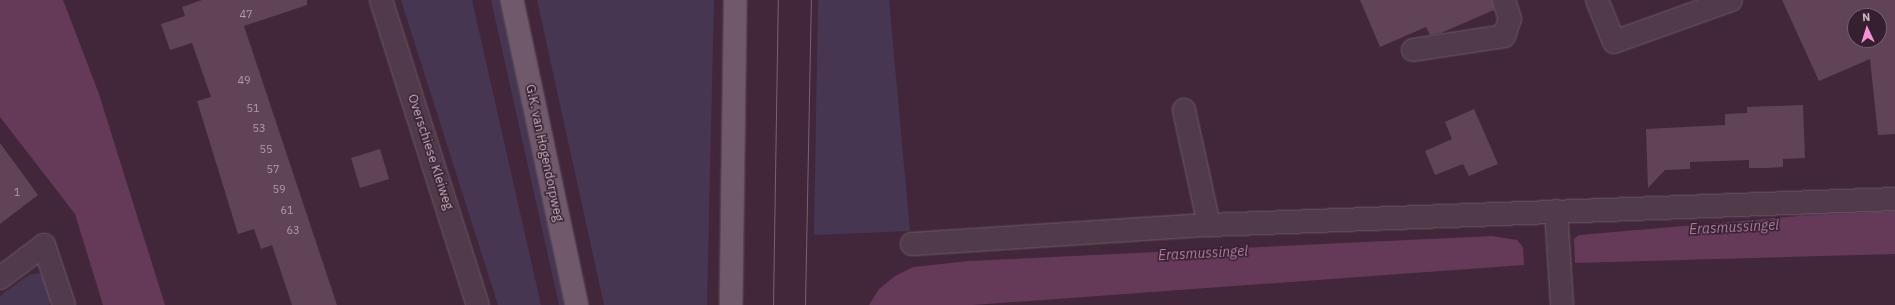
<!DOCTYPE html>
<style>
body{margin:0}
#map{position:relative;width:1895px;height:305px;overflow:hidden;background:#412739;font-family:"IBM Plex Sans",sans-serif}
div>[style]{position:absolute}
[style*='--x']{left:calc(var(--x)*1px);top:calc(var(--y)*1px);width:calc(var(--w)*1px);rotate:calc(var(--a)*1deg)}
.green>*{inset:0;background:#463652}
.water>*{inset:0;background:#653958}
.building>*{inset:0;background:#614358}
.roads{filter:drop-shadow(0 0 1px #6e5968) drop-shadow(0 0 1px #6e5968)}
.minor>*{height:22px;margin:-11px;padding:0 11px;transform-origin:11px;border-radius:11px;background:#513b4a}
.major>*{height:22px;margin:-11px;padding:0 11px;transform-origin:11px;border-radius:11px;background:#70596a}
.tram>*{height:1px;margin:-0.5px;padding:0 0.5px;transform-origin:0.5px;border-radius:0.5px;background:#7a6173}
span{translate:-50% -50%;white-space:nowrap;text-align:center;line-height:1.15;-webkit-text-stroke:3px #361f2f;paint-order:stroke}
.number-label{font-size:11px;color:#b09baa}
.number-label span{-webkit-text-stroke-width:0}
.street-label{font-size:13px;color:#cbb8c5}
.water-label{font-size:14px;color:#b280a3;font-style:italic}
.north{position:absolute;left:1847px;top:8px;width:40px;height:40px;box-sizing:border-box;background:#361f2f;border:1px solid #725c6b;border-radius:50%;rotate:356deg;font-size:11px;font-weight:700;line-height:16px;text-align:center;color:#cbb8c5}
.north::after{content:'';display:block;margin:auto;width:14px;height:18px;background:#f691d5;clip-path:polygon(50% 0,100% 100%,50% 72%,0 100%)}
</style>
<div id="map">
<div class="green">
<div style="clip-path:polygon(401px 0,472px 0,541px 305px,498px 305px)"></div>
<div style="clip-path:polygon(491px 0,503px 0,570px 305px,559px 305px)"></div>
<div style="clip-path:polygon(537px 0,714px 0,707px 305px,604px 305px)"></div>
<div style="clip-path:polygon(818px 0,889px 0,910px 231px,814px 235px)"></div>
<div style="clip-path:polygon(1895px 206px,1895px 211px,1799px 216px,1800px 211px)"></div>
<div style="clip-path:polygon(39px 273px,46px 280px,51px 297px,49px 305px,0 305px,0 296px,29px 275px)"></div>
</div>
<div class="water">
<div style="clip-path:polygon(0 0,63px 0,99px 94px,165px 305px,103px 305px,75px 214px,0 117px)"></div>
<div style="clip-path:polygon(1895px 211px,1895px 254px,1575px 263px,1574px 239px,1579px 235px,1799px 216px)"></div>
<div style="clip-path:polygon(1492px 236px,1517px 240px,1523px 247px,1524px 265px,973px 305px,869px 305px,879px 289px,895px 276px,913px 267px,969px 261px)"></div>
</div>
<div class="building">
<div style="clip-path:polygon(202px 0,307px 0,307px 5px,244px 26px,337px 305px,292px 305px,272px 245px,261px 249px,254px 229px,238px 234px,197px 101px,211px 97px,192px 43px,170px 50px,161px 24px,185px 16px,182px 7px)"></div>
<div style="clip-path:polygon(1360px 0,1492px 0,1494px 10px,1441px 33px,1430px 35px,1426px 27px,1380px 47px)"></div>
<div style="clip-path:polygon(evenodd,1782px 0,1895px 0,1895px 134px,1878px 135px,1870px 59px,1819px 81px,1782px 0,1855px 16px,1879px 16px,1879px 40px,1855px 40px,1855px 16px)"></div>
<div style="clip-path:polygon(1803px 105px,1805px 158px,1783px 159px,1783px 167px,1766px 168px,1749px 168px,1749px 160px,1690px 162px,1690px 169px,1665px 170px,1648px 188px,1646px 129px,1725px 125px,1725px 114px,1747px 113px,1747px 107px)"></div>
<div style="clip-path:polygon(1474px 109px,1498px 164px,1469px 176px,1463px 164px,1435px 175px,1425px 151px,1452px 139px,1445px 122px)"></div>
<div style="clip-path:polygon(0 143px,38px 195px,0 224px)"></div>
<div style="clip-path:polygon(380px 149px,389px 179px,360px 188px,351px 158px)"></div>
</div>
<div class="roads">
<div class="minor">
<div style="--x:381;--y:0;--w:320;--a:72.4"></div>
<div style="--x:1597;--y:0;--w:45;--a:68"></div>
<div style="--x:1614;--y:42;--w:124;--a:-19.7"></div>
<div style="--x:1413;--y:50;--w:92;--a:-8.7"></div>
<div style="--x:1504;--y:36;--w:18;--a:-71"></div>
<div style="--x:1510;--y:19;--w:20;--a:-108"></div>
<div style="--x:1184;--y:110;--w:118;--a:77.7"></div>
<div style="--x:1556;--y:211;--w:94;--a:86.3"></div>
<div style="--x:912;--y:244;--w:298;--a:-3.7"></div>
<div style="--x:1209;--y:225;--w:686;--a:-2.17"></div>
<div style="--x:0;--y:278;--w:55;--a:-36.9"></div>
<div style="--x:44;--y:245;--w:63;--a:71.6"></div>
</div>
<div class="major">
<div style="--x:512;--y:0;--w:312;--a:78"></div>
<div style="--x:731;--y:305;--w:305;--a:-89.2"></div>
</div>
</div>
<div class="tram">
<div style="--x:773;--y:305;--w:305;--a:-89.1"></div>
<div style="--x:805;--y:305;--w:305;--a:-88.9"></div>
</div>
<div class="number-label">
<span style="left:246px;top:14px">47</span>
<span style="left:244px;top:80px">49</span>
<span style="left:253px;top:108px">51</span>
<span style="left:259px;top:128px">53</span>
<span style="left:266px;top:149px">55</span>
<span style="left:273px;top:169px">57</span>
<span style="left:279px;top:189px">59</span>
<span style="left:17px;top:192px">1</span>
<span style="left:287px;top:210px">61</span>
<span style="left:293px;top:230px">63</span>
</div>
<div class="street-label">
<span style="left:430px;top:152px;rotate:72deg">Overschiese Kleiweg</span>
<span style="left:544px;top:153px;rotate:78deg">G.K. van Hogendorpweg</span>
</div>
<div class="water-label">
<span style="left:1734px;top:227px;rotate:-3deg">Erasmussingel</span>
<span style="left:1203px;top:253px;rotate:-3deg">Erasmussingel</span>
</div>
<div class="north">N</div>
</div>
